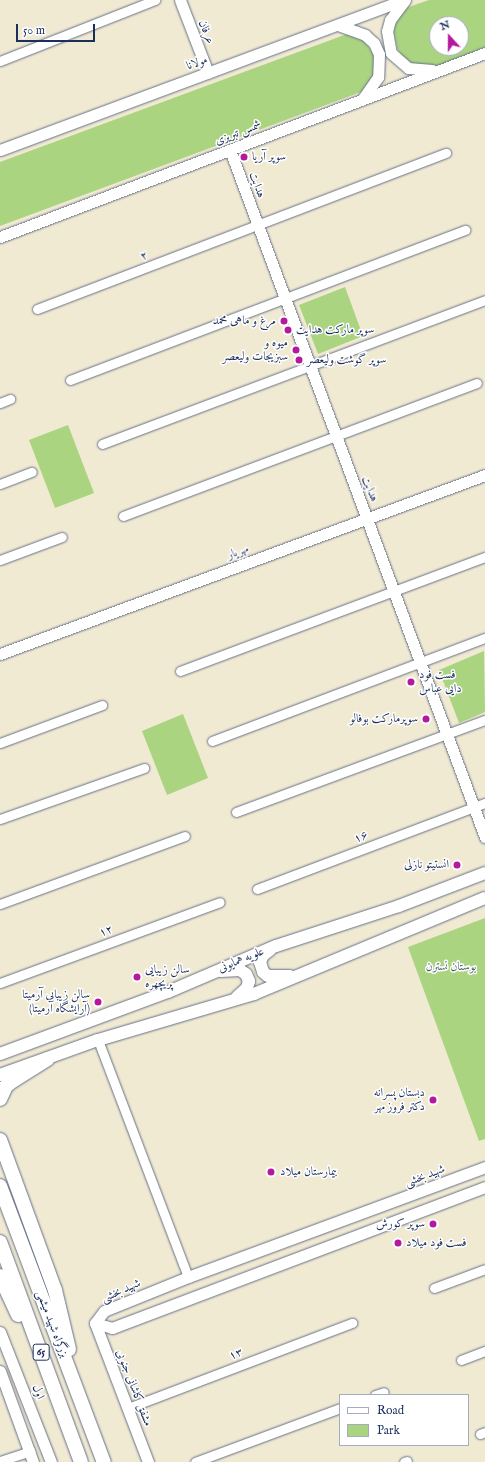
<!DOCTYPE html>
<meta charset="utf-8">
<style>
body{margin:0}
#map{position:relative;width:485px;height:1462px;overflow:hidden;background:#f1ead3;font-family:"IM FELL English",Amiri,serif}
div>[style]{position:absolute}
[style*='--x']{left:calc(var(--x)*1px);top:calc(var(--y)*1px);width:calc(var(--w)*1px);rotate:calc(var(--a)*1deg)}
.green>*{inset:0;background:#aad480}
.roads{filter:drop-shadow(0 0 1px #667087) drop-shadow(0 0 1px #667087)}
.minor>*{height:9px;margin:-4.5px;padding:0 4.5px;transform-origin:4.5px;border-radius:4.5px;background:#fff}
.tertiary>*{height:11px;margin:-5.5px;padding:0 5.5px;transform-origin:5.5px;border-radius:5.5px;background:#fff}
.secondary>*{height:12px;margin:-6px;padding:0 6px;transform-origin:6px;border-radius:6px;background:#fff}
.trunk>*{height:14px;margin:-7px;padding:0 7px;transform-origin:7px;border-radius:7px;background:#fff}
.dots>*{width:11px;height:11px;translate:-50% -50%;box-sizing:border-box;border:2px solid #fff;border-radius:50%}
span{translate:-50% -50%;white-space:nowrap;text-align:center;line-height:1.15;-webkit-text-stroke:3px #fff;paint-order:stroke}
.shield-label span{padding:1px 3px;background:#fff;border:1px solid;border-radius:3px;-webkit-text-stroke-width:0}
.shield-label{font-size:11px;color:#1b2f5e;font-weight:700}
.street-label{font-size:12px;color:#1b2f5e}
.poi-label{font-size:12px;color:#1b2f5e}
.left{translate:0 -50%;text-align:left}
.right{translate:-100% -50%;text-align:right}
.park-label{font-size:12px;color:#466168}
.legend{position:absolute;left:339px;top:1394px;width:130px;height:52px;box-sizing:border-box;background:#fff;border:1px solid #a4acbf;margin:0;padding:5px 7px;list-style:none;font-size:12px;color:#1b2f5e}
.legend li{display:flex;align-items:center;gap:8px;height:20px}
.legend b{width:20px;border:1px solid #a4acbf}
.north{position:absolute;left:429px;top:16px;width:40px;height:40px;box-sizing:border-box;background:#fff;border:1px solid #a4acbf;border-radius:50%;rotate:339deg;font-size:11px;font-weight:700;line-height:16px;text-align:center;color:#1b2f5e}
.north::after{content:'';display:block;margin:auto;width:14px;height:18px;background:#b5179e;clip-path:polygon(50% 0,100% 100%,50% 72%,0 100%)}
.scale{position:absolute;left:16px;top:24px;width:79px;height:18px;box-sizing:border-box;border:2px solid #1b2f5e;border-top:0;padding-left:5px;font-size:12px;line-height:14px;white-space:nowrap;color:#1b2f5e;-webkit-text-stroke:3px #fff;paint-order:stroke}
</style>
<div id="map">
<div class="green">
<div style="clip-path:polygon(evenodd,429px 0,485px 0,485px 49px,443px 66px,409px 66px,397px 48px,393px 27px,403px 9px,429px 0,437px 24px,461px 24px,461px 48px,437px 48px,437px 24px)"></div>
<div style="clip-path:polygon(347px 34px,364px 41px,375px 56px,377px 75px,369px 89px,0 226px,0 162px)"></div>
<div style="clip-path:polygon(345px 287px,363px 336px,318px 354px,299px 305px)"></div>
<div style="clip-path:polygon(68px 425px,94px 493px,55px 508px,29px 440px)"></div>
<div style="clip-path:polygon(484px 651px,485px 712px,459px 723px,439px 670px)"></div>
<div style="clip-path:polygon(183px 714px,208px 778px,167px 795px,142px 731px)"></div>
<div style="clip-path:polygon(485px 918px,485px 1139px,479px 1141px,408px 947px)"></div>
</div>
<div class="roads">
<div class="minor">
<div style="--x:0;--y:61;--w:167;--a:-21.5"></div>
<div style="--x:37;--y:309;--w:438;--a:-20.9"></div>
<div style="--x:70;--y:380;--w:423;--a:-20.8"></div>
<div style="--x:0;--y:403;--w:11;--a:-22"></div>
<div style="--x:102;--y:444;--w:409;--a:-20.6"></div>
<div style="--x:0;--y:484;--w:34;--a:-21"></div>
<div style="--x:123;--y:516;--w:378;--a:-20.6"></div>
<div style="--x:0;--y:560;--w:66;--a:-20.4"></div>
<div style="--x:180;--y:671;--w:326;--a:-20.5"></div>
<div style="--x:212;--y:741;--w:292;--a:-20.7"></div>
<div style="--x:0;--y:743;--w:109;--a:-20.4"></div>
<div style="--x:236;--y:812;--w:265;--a:-20.3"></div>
<div style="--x:0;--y:819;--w:153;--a:-19.5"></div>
<div style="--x:257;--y:889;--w:244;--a:-20.7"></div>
<div style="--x:0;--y:904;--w:197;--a:-20.2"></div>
<div style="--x:0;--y:983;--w:234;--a:-20.2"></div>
<div style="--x:98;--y:1040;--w:254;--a:69.2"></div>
<div style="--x:434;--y:1288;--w:54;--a:-20.4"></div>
<div style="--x:461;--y:1360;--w:26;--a:-21"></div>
<div style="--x:375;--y:1395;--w:9;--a:-18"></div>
<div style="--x:128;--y:1408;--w:240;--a:-20.8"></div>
<div style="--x:480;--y:1434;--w:5;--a:-22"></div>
<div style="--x:0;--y:1461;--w:32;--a:-18"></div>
<div style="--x:195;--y:1462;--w:155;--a:-20.4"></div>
<div style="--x:404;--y:1462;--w:3;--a:-18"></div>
</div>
<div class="tertiary">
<div style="--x:180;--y:0;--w:78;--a:69"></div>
<div style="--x:405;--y:0;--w:25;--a:127"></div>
<div style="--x:390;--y:20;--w:11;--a:105"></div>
<div style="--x:387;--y:31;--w:22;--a:80"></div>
<div style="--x:391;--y:53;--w:23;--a:41"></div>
<div style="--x:408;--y:68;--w:24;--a:5"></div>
<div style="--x:338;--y:25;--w:29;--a:20"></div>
<div style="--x:365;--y:35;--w:12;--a:42"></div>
<div style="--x:374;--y:43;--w:12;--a:66"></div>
<div style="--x:379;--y:54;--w:23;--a:92"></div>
<div style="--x:378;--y:77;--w:28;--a:125"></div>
<div style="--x:0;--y:150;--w:430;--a:-20.4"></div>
<div style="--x:230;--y:150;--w:733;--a:69.64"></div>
<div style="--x:0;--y:237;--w:519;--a:-20.78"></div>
<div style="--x:0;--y:654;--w:517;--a:-20.26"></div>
<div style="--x:95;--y:1323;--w:15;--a:-53"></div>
<div style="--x:104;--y:1311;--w:91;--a:-22"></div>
<div style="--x:188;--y:1277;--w:317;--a:-20.3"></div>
<div style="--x:95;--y:1323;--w:18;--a:16"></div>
<div style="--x:112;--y:1328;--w:399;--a:-20.7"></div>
<div style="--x:95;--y:1323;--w:149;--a:69.1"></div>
<div style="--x:0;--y:1332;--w:140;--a:68.6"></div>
<div style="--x:0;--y:1371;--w:97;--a:70.1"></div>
</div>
<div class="secondary">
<div style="--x:270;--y:950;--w:9;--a:144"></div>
<div style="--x:263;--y:955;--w:8;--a:113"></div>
<div style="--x:260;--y:962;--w:10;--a:73"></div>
<div style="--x:263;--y:972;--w:6;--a:39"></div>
<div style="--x:268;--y:976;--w:22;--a:0"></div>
<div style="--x:221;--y:971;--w:19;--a:-3"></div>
<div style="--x:240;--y:970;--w:7;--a:34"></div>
<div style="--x:246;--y:974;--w:8;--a:67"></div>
<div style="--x:249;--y:981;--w:7;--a:106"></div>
<div style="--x:247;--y:988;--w:13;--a:138"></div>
<div style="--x:0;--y:1054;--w:179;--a:-20.3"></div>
<div style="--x:168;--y:992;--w:117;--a:-23.1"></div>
<div style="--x:276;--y:946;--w:129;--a:-18"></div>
<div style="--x:399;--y:906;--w:92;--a:-21"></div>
<div style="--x:0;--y:1075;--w:104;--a:-19.7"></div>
<div style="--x:98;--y:1040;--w:163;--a:-16.4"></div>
<div style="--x:254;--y:994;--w:250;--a:-22.6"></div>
</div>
<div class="trunk">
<div style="--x:0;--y:1099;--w:14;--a:-65"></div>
<div style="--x:6;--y:1086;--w:10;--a:-37"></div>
<div style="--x:14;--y:1080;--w:39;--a:-32"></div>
<div style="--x:0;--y:1140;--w:160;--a:69.9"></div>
<div style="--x:55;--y:1290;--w:61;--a:76.7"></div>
<div style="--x:0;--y:1186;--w:295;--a:69.4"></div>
<div style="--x:0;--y:1242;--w:234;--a:69.8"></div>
<div style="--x:0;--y:1276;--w:43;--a:65.2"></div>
</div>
</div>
<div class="dots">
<div style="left:244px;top:157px;background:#b5179e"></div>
<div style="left:284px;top:321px;background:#b5179e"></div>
<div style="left:288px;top:330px;background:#b5179e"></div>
<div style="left:296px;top:350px;background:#b5179e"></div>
<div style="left:299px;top:360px;background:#b5179e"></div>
<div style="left:411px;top:682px;background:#b5179e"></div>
<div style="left:426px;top:719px;background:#b5179e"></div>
<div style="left:457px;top:865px;background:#b5179e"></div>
<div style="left:137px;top:977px;background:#b5179e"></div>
<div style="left:98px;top:1002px;background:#b5179e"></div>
<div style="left:433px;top:1100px;background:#b5179e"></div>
<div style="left:271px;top:1172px;background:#b5179e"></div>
<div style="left:433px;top:1224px;background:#b5179e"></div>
<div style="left:398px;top:1243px;background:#b5179e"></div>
</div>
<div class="shield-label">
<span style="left:41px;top:1352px">65</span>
</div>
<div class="street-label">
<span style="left:206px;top:32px;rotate:69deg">عرفان</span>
<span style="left:197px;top:63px;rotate:-20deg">مولانا</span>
<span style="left:238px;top:133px;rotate:-21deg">شمس تبریزی</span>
<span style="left:257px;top:185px;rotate:70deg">هدایت</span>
<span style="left:144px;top:256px;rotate:-21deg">۲</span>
<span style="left:370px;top:489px;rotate:69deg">هدایت</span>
<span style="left:238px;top:552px;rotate:-20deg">مهریار</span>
<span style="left:361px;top:837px;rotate:-21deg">۱۶</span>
<span style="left:106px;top:931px;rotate:-20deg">۱۲</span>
<span style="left:241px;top:960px;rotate:-22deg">علویه همایونی</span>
<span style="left:425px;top:1176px;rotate:-21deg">شهید بخشی</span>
<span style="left:121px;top:1291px;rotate:-24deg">شهید بخشی</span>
<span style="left:52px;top:1324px;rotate:69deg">بزرگراه شهید میثمی</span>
<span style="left:236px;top:1354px;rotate:-21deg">۱۳</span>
<span style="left:134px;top:1388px;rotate:69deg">مشفق کاشانی جنوبی</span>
<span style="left:38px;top:1392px;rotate:68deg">اول</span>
</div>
<div class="poi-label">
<span class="left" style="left:252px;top:157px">سوپر آریا</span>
<span class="right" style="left:276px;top:321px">مرغ و ماهی محمد</span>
<span class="left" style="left:296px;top:330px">سوپر مارکت هدایت</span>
<span class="right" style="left:288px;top:350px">میوه و<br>سبزیجات ولیعصر</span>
<span class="left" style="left:307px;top:360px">سوپر گوشت ولیعصر</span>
<span class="left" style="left:419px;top:682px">فست فود<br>دایی عباس</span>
<span class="right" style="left:418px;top:719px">سوپرمارکت بوفالو</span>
<span class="right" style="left:449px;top:865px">انستیتو نازلی</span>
<span class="left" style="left:145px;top:977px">سالن زیبایی<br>پریچهره</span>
<span class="right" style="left:90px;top:1002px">سالن زیبایی آرمیتا<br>(آرایشگاه آرمیتا)</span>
<span class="right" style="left:425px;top:1100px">دبستان پسرانه<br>دکتر فروز مهر</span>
<span class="left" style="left:280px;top:1172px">بیمارستان میلاد</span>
<span class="right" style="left:425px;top:1224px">سوپر کورش</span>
<span class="left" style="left:406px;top:1243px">فست فود میلاد</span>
</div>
<div class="park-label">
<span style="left:451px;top:967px">بوستان نسترن</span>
</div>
<ul class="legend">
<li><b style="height:5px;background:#fff"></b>Road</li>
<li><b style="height:11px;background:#aad480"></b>Park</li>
</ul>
<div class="north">N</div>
<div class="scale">50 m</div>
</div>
